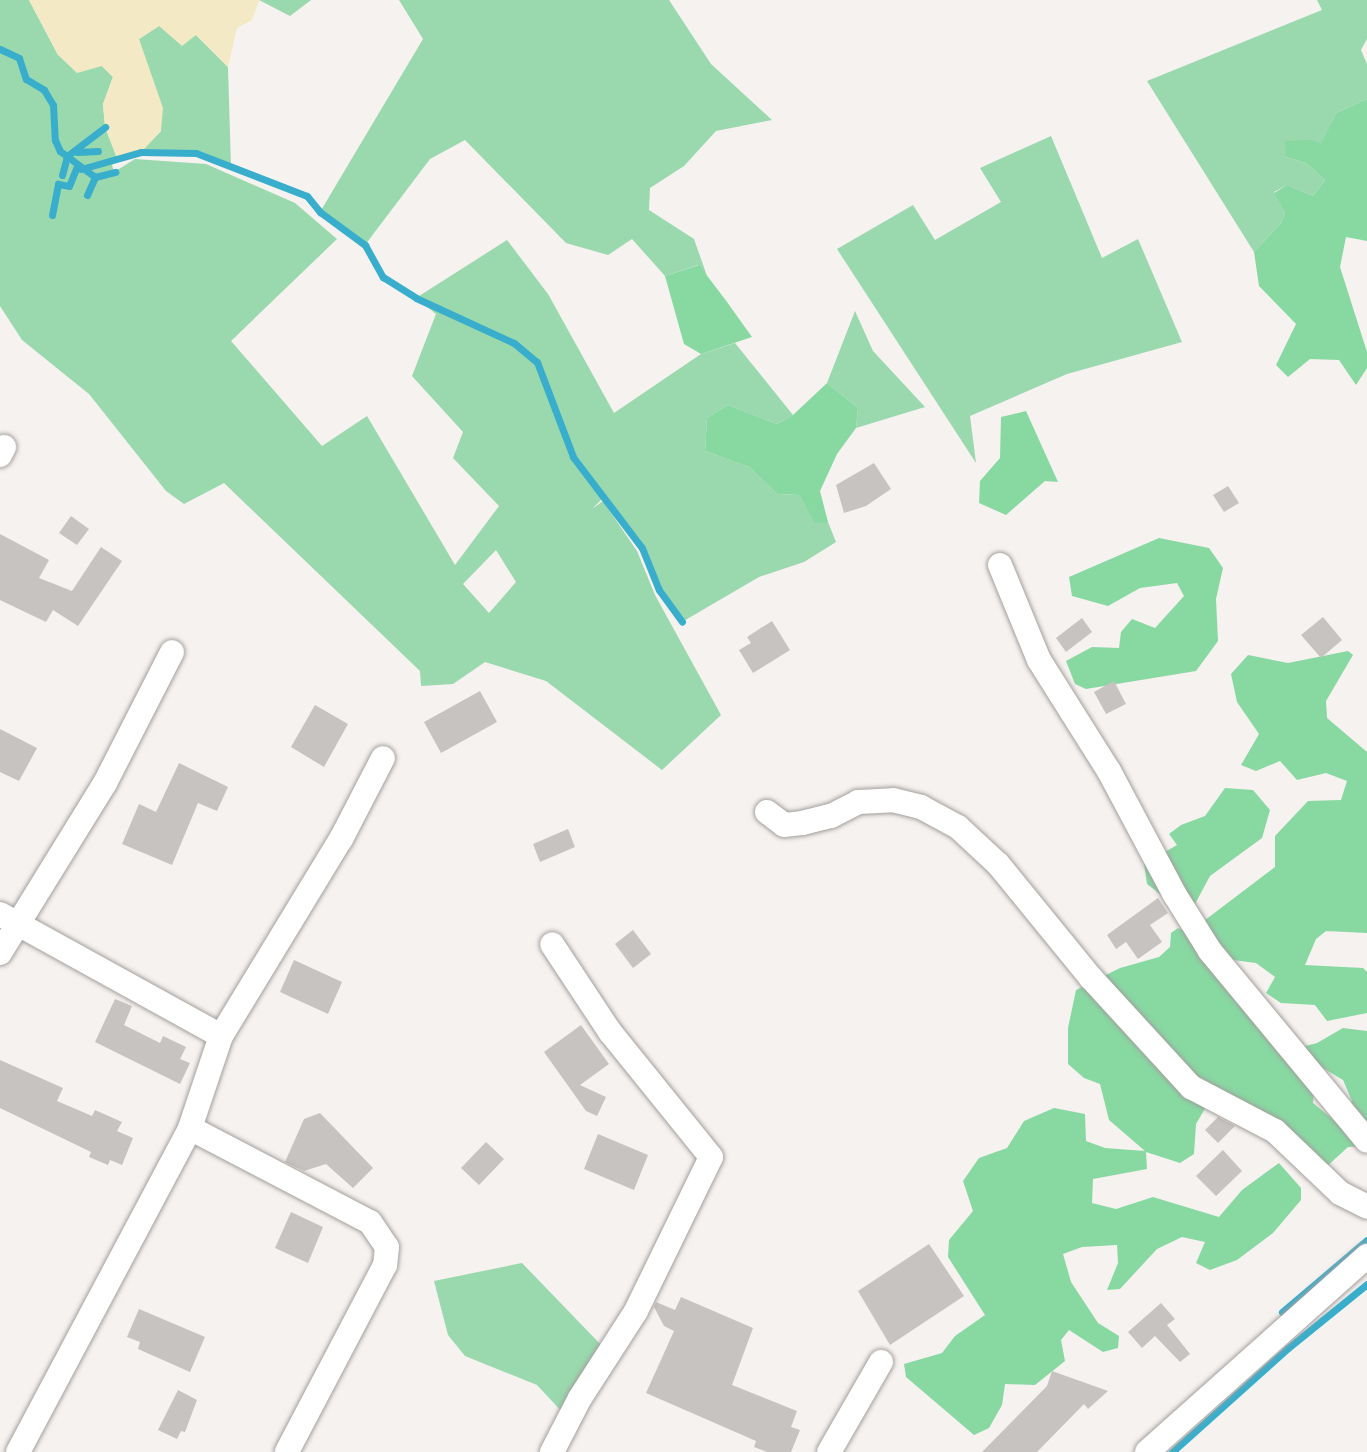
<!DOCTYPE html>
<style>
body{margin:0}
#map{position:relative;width:1367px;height:1452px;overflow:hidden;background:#f6f2f0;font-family:Karla,sans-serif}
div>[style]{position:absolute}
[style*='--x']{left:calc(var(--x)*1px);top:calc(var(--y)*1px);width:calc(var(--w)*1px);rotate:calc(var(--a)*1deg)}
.green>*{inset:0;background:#9ad8ad}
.forest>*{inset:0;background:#88d8a2}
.sand>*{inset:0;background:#f3e9c4}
.stream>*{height:7px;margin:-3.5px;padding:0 3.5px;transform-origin:3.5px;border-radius:3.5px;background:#39aecc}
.building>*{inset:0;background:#c6c3c0}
.roads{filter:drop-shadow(0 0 2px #a29f9c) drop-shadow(0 0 2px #a29f9c)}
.minor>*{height:24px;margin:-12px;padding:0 12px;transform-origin:12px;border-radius:12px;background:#fff}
span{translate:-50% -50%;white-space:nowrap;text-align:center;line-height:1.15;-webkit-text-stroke:4.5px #fff;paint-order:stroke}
</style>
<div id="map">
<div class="green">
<div style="clip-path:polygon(evenodd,0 0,29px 0,58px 55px,102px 66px,113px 77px,103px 104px,105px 127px,117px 158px,112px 165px,114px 172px,135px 159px,206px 164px,295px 203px,337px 239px,231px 341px,322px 446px,367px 416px,455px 565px,499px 506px,453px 458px,463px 432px,412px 376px,436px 314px,416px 298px,507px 240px,548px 294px,614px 413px,701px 354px,735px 343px,793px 415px,777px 424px,728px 405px,707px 418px,705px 451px,749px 467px,777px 494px,799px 495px,815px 522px,828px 522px,836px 542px,804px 562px,759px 577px,682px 622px,659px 590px,642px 548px,617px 510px,605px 496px,592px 509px,603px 501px,637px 551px,655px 595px,721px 715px,662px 770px,546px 681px,485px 662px,453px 684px,421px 686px,420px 671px,224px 483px,184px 504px,166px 491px,89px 394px,22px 340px,0 306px,0 0,496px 550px,516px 582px,489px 613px,463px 584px,496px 550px)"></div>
<div style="clip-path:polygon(259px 0,311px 0,290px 16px)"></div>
<div style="clip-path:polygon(399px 0,669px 0,711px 64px,772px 120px,716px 131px,684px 166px,650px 188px,649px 210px,694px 239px,707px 276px,698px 265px,665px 276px,632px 239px,608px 255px,566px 243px,465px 140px,430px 159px,365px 245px,320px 212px,423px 39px)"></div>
<div style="clip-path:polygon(1317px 0,1367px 0,1367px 39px,1361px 50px,1367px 64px,1367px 99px,1336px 113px,1321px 145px,1286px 157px,1306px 163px,1325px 180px,1313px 196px,1287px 185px,1274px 192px,1285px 213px,1281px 223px,1254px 252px,1147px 81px,1322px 10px)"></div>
<div style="clip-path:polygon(159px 26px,196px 35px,228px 67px,231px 167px,196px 153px,141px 152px,161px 131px,139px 39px)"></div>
<div style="clip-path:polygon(1051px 136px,1102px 258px,1138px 239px,1182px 342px,1067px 374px,970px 416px,976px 463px,837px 249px,913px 205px,935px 240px,1001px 202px,980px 168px)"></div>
<div style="clip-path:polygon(855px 311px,873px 351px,925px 407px,856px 428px,858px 408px,827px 383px)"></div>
<div style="clip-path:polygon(522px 1263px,604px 1348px,564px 1414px,537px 1385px,465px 1356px,448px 1335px,434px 1281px)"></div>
</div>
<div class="forest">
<div style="clip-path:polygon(1367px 99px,1367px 241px,1346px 237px,1340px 267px,1367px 352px,1367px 368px,1356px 385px,1339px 360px,1310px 359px,1288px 377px,1276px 365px,1296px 324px,1259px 286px,1254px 252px,1281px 223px,1285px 213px,1274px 193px,1287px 185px,1313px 196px,1325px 180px,1306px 163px,1286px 157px,1285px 141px,1311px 140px,1321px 144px,1336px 113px)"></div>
<div style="clip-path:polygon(699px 265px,727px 302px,752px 337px,701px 354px,684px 344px,665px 276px)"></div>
<div style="clip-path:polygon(827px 383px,858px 408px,856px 428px,837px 454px,820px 491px,828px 522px,815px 523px,799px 495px,777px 494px,749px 467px,705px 451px,707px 418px,728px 405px,777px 424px,793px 415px)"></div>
<div style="clip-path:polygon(1026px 411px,1058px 482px,1045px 481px,1006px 515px,979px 503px,980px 481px,1000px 458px,1001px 417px)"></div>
<div style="clip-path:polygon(1159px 538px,1209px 548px,1223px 568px,1216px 599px,1218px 641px,1196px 671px,1086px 689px,1075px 684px,1066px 661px,1092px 647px,1119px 648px,1121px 632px,1132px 619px,1155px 628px,1184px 596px,1177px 583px,1140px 588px,1108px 606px,1072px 596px,1069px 577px)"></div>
<div style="clip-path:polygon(evenodd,1348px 651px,1353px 655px,1326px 701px,1327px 718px,1367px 752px,1367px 933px,1326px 931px,1316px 939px,1305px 965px,1363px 968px,1367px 972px,1367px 1013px,1327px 1021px,1315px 1005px,1281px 1003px,1266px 993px,1275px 977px,1256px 963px,1203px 956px,1282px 1052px,1317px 1043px,1343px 1028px,1367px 1031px,1367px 1146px,1348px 1147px,1324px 1169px,1270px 1143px,1276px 1124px,1207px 1105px,1196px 1124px,1194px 1154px,1180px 1163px,1146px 1152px,1147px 1169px,1093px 1179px,1092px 1203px,1116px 1209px,1153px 1197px,1219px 1217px,1242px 1190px,1279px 1163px,1301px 1188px,1301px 1200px,1273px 1233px,1237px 1260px,1210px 1270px,1196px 1263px,1205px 1242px,1182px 1237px,1157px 1249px,1120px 1289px,1107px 1290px,1118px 1263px,1117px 1245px,1082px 1247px,1063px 1254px,1071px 1282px,1098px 1323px,1119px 1336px,1118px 1348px,1103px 1352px,1069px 1330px,1061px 1340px,1065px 1361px,1035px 1385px,1005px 1384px,1002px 1405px,989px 1428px,974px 1435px,906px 1377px,904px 1364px,942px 1353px,955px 1336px,985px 1315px,948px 1257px,949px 1240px,973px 1211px,963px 1181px,979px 1158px,1007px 1148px,1024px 1121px,1054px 1108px,1085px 1114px,1086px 1141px,1105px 1148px,1145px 1151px,1109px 1120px,1100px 1084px,1084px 1078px,1068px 1064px,1068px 1028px,1076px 990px,1120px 968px,1159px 957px,1170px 947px,1171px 933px,1178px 928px,1188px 933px,1275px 867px,1275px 836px,1308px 801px,1341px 800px,1347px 781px,1326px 773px,1297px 780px,1280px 761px,1256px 771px,1241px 765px,1259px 734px,1237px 702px,1231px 674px,1248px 655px,1288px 663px,1348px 651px,1316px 1064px,1343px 1080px,1352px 1101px,1335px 1121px,1313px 1103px,1316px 1064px)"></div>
<div style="clip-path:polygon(1225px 788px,1253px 790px,1270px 810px,1262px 838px,1210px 876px,1195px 904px,1174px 905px,1147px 884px,1144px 864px,1177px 845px,1169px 834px,1181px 825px,1205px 816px)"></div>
</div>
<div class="sand">
<div style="clip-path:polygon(29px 0,259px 0,259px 1px,252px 20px,237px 28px,228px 67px,196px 35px,182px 46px,159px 26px,139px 39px,163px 108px,161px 131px,141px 152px,117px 158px,105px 127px,103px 104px,113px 77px,102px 66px,77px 73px,58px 55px)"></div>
</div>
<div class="stream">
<div style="--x:0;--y:49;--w:21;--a:25"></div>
<div style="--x:19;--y:58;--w:22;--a:72"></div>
<div style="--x:26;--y:79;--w:21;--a:31"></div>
<div style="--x:44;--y:90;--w:17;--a:59"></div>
<div style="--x:53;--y:105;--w:35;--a:87"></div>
<div style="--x:55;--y:140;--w:12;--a:66"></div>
<div style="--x:60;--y:151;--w:44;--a:36.6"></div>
<div style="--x:95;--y:177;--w:21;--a:-14"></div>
<div style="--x:77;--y:152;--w:21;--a:-3"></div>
<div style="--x:81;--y:169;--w:62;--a:-15.8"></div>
<div style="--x:141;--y:152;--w:55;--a:1"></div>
<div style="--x:196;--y:153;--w:119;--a:21.2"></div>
<div style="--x:307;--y:196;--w:21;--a:51"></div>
<div style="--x:320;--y:212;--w:56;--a:36.3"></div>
<div style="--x:365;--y:245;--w:37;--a:61"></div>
<div style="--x:383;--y:277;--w:39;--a:32"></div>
<div style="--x:416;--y:298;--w:108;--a:24.7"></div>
<div style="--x:514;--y:343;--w:30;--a:40"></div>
<div style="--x:537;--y:362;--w:102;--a:69.2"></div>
<div style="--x:573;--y:457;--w:114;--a:52.8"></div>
<div style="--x:642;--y:548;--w:45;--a:68"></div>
<div style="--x:659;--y:590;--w:39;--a:54"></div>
<div style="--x:62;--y:175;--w:20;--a:-75"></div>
<div style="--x:67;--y:156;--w:48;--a:-37.3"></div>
<div style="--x:87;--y:195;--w:20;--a:-66"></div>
<div style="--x:52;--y:215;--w:32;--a:-79"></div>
<div style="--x:58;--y:184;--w:11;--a:10"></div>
<div style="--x:69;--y:186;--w:22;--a:-68"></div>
<div style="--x:1282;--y:1312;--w:111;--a:-40.3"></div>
<div style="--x:1172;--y:1452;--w:156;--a:-41.9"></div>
<div style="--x:1288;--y:1348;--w:102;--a:-39"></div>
</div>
<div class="building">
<div style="clip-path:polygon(874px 463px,891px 489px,866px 506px,844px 513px,836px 485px)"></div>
<div style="clip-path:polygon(1228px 486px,1239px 503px,1224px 512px,1213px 495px)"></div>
<div style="clip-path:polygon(71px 516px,89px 529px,77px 545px,59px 533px)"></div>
<div style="clip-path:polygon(0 534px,49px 560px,39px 578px,72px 591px,101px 547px,122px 561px,78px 626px,53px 610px,46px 622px,0 600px)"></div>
<div style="clip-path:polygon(1323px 617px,1342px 640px,1321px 658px,1301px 635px)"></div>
<div style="clip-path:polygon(1082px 618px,1092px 632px,1066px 652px,1056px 638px)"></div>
<div style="clip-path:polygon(772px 621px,790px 650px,753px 673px,739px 650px,751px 643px,747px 637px)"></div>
<div style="clip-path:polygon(1114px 681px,1126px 704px,1106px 714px,1094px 692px)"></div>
<div style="clip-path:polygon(480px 691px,497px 722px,441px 753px,424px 722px)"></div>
<div style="clip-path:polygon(315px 705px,348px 724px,324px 767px,291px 747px)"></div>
<div style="clip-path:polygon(0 729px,37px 748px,19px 781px,0 772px)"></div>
<div style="clip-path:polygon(179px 763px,228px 787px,217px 811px,198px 803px,172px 865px,122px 844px,139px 804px,156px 812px)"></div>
<div style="clip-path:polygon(568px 829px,575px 847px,540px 862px,533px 844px)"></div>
<div style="clip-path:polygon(1158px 898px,1168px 913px,1150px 925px,1162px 942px,1138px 959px,1126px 942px,1116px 949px,1107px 935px)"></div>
<div style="clip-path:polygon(633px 930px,651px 954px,633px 968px,615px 944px)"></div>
<div style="clip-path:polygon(294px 960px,342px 982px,328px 1014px,280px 992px)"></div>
<div style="clip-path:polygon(115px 999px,132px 1006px,124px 1025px,160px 1043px,163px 1036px,186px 1047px,180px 1059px,190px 1063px,180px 1084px,95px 1042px)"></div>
<div style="clip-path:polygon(581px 1025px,609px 1064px,580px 1085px,606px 1097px,597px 1116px,586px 1111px,544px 1052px)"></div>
<div style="clip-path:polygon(0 1060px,63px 1088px,57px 1101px,92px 1116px,95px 1110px,122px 1122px,117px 1131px,133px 1138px,122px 1165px,110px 1160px,108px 1165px,89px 1157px,91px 1152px,0 1108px)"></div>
<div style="clip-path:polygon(320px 1113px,373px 1168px,353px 1188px,326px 1164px,304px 1171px,285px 1162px,304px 1119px)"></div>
<div style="clip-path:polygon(1218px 1117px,1235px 1126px,1218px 1143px,1205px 1130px)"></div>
<div style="clip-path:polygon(598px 1134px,648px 1155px,634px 1190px,584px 1169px)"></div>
<div style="clip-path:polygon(486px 1142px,504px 1159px,479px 1185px,461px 1168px)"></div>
<div style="clip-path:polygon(1223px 1150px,1242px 1171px,1216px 1196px,1196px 1176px)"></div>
<div style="clip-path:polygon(291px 1212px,323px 1227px,308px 1263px,275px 1248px)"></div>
<div style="clip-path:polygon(929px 1244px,964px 1296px,890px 1345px,858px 1291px)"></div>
<div style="clip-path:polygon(681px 1297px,753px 1328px,732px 1385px,797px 1411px,791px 1427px,800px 1430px,791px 1452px,767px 1452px,754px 1447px,756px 1441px,646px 1393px,674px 1331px,664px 1326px,654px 1307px,656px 1302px,675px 1310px)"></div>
<div style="clip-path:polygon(1161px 1303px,1175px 1319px,1167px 1325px,1190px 1354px,1180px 1362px,1155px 1336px,1142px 1348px,1128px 1332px)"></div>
<div style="clip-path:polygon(139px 1309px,205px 1337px,190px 1372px,138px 1349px,140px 1342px,127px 1337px)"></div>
<div style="clip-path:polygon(1052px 1371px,1108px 1391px,1088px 1409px,1084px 1404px,1037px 1452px,982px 1452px,1047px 1386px)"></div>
<div style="clip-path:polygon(178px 1390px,197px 1400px,185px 1432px,181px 1431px,177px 1439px,158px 1430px)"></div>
</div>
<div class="roads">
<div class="minor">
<div style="--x:0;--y:455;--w:9;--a:-63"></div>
<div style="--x:1000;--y:565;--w:103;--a:67.7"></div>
<div style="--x:1039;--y:660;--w:131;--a:57.8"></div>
<div style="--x:1109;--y:771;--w:140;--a:62"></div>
<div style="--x:1175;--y:895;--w:66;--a:58"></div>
<div style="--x:1210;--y:951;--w:246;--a:50.4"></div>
<div style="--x:767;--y:812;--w:21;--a:37"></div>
<div style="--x:784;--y:825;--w:18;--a:-6"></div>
<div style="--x:802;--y:823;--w:30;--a:-14"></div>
<div style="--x:831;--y:816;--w:30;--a:-27"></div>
<div style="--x:858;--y:802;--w:35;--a:-3"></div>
<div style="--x:893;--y:800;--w:29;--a:14"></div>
<div style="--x:921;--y:807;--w:42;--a:28.4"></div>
<div style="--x:958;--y:827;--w:54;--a:42.8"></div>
<div style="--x:998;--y:864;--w:147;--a:50.8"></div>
<div style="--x:1091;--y:978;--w:148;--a:47.5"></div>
<div style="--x:1191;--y:1087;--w:95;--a:27.6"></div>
<div style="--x:1275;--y:1131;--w:90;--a:43.6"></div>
<div style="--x:1340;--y:1193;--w:30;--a:27"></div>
<div style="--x:0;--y:914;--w:252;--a:28.9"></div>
<div style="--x:0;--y:953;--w:200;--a:-58.3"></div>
<div style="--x:105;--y:783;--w:147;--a:-62.9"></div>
<div style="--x:190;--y:1128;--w:203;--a:27.6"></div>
<div style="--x:370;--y:1222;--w:30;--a:56"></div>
<div style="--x:387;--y:1247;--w:18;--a:96"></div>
<div style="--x:385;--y:1265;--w:211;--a:117.7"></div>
<div style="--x:18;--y:1452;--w:367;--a:-62"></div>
<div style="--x:190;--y:1128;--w:97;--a:-71.4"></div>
<div style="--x:221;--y:1036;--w:231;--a:-58.7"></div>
<div style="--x:341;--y:839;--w:91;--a:-62.6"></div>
<div style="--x:552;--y:1452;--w:61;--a:-62.6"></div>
<div style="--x:580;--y:1398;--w:103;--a:-57.2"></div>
<div style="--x:636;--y:1311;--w:171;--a:-64"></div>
<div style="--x:711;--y:1157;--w:161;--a:-128.9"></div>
<div style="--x:610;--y:1032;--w:105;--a:-123.4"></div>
<div style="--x:829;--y:1452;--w:104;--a:-60"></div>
<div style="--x:1147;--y:1452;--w:295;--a:-41.7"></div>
</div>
</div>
</div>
